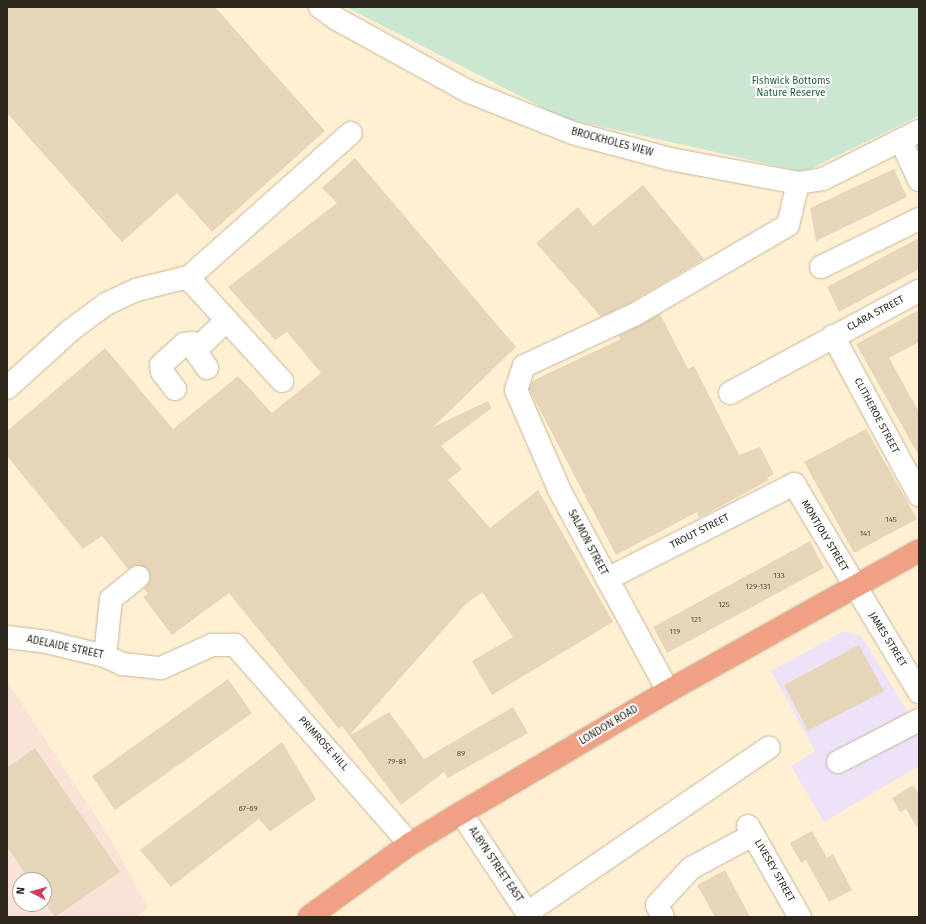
<!DOCTYPE html>
<style>
body{margin:0}
#map{position:relative;width:926px;height:924px;overflow:hidden;background:#fff0d3;font-family:"Fira Sans",sans-serif}
div>[style]{position:absolute}
[style*='--x']{left:calc(var(--x)*1px);top:calc(var(--y)*1px);width:calc(var(--w)*1px);rotate:calc(var(--a)*1deg)}
.commercial>*{inset:0;background:#ede2f7}
.education>*{inset:0;background:#f9e2d6}
.green>*{inset:0;background:#cbe7d2}
.building>*{inset:0;background:#e5d6ba}
.roads{filter:drop-shadow(0 0 1px #c4b69a) drop-shadow(0 0 1px #c4b69a)}
.minor>*{height:22px;margin:-11px;padding:0 11px;transform-origin:11px;border-radius:11px;background:#fff}
.highway>*{height:22px;margin:-11px;padding:0 11px;transform-origin:11px;border-radius:11px;background:#f0a183}
span{translate:-50% -50%;white-space:nowrap;text-align:center;line-height:1.15;-webkit-text-stroke:4px #fff;paint-order:stroke}
.number-label{font-size:8px;color:#5b5344}
.number-label span{-webkit-text-stroke-width:0}
.park-label{font-size:10px;color:#235d38}
.street-label{font-size:10px;color:#2d271d}
.frame{position:absolute;inset:0;border:8px solid #2d271d;pointer-events:none}
.north{position:absolute;left:12px;top:872px;width:40px;height:40px;box-sizing:border-box;background:#fff;border:1px solid #aba9a5;border-radius:50%;rotate:276deg;font-size:11px;font-weight:700;line-height:16px;text-align:center;color:#2d271d}
.north::after{content:'';display:block;margin:auto;width:14px;height:18px;background:#ce3e5d;clip-path:polygon(50% 0,100% 100%,50% 72%,0 100%)}
</style>
<div id="map">
<div class="commercial">
<div style="clip-path:polygon(844px 631px,862px 637px,919px 730px,919px 766px,824px 822px,791px 766px,815px 751px,771px 671px)"></div>
</div>
<div class="education">
<div style="clip-path:polygon(evenodd,7px 681px,110px 838px,148px 908px,136px 917px,7px 917px,7px 681px,20px 880px,44px 880px,44px 904px,20px 904px,20px 880px)"></div>
</div>
<div class="green">
<div style="clip-path:polygon(346px 7px,919px 7px,919px 116px,804px 172px,563px 118px)"></div>
</div>
<div class="building">
<div style="clip-path:polygon(7px 7px,215px 7px,325px 131px,212px 232px,177px 193px,122px 242px,7px 113px)"></div>
<div style="clip-path:polygon(355px 158px,516px 347px,433px 427px,488px 401px,492px 408px,441px 446px,462px 469px,448px 480px,490px 528px,538px 490px,613px 622px,492px 695px,472px 661px,513px 637px,482px 592px,466px 604px,349px 736px,389px 712px,424px 759px,513px 707px,528px 733px,448px 778px,444px 772px,401px 805px,342px 726px,339px 729px,229px 593px,172px 635px,143px 597px,148px 594px,144px 589px,150px 581px,147px 569px,136px 565px,128px 569px,102px 536px,83px 549px,7px 456px,7px 431px,105px 348px,173px 429px,238px 376px,272px 413px,321px 373px,287px 332px,275px 340px,228px 287px,337px 203px,322px 188px)"></div>
<div style="clip-path:polygon(894px 169px,907px 197px,816px 241px,810px 208px)"></div>
<div style="clip-path:polygon(643px 185px,704px 259px,628px 304px,601px 317px,536px 243px,578px 207px,593px 226px)"></div>
<div style="clip-path:polygon(919px 238px,919px 269px,839px 312px,827px 287px)"></div>
<div style="clip-path:polygon(919px 310px,919px 342px,889px 358px,919px 412px,919px 456px,856px 344px)"></div>
<div style="clip-path:polygon(660px 314px,688px 369px,694px 366px,739px 455px,760px 447px,774px 474px,767px 478px,769px 480px,699px 518px,697px 512px,616px 555px,529px 389px,532px 381px,621px 339px,618px 336px)"></div>
<div style="clip-path:polygon(866px 429px,917px 519px,854px 553px,804px 462px)"></div>
<div style="clip-path:polygon(810px 541px,824px 568px,667px 653px,653px 627px)"></div>
<div style="clip-path:polygon(859px 645px,884px 691px,808px 731px,784px 685px)"></div>
<div style="clip-path:polygon(228px 679px,252px 713px,115px 810px,92px 776px)"></div>
<div style="clip-path:polygon(282px 742px,316px 799px,270px 832px,259px 819px,171px 887px,140px 850px)"></div>
<div style="clip-path:polygon(35px 748px,120px 872px,55px 917px,44px 901px,44px 880px,30px 880px,7px 847px,7px 768px)"></div>
<div style="clip-path:polygon(913px 785px,919px 794px,919px 831px,906px 809px,900px 812px,892px 798px)"></div>
<div style="clip-path:polygon(812px 831px,827px 858px,833px 854px,852px 890px,829px 902px,806px 860px,801px 863px,790px 843px)"></div>
<div style="clip-path:polygon(725px 870px,738px 894px,750px 917px,715px 917px,697px 885px)"></div>
</div>
<div class="roads">
<div class="minor">
<div style="--x:320;--y:7;--w:19;--a:36"></div>
<div style="--x:335;--y:18;--w:151;--a:28.9"></div>
<div style="--x:467;--y:91;--w:114;--a:21.6"></div>
<div style="--x:573;--y:133;--w:100;--a:15"></div>
<div style="--x:670;--y:159;--w:130;--a:10.6"></div>
<div style="--x:798;--y:183;--w:25;--a:-9"></div>
<div style="--x:823;--y:179;--w:107;--a:-26.6"></div>
<div style="--x:901;--y:141;--w:43;--a:65.2"></div>
<div style="--x:821;--y:267;--w:109;--a:-26.1"></div>
<div style="--x:188;--y:278;--w:218;--a:-41.7"></div>
<div style="--x:833;--y:336;--w:181;--a:61.6"></div>
<div style="--x:200;--y:346;--w:8;--a:113"></div>
<div style="--x:197;--y:353;--w:18;--a:56"></div>
<div style="--x:7;--y:388;--w:86;--a:-42.2"></div>
<div style="--x:71;--y:330;--w:44;--a:-36.6"></div>
<div style="--x:106;--y:304;--w:33;--a:-25"></div>
<div style="--x:136;--y:290;--w:49;--a:-14"></div>
<div style="--x:184;--y:278;--w:9;--a:27"></div>
<div style="--x:192;--y:282;--w:134;--a:47.7"></div>
<div style="--x:175;--y:389;--w:21;--a:-127"></div>
<div style="--x:162;--y:372;--w:7;--a:-98"></div>
<div style="--x:161;--y:365;--w:31;--a:-42"></div>
<div style="--x:184;--y:344;--w:8;--a:-7"></div>
<div style="--x:192;--y:343;--w:9;--a:21"></div>
<div style="--x:200;--y:346;--w:37;--a:-44"></div>
<div style="--x:730;--y:393;--w:215;--a:-28.4"></div>
<div style="--x:607;--y:579;--w:210;--a:-26.9"></div>
<div style="--x:794;--y:484;--w:243;--a:59"></div>
<div style="--x:7;--y:637;--w:40;--a:7.1"></div>
<div style="--x:47;--y:642;--w:60;--a:13.6"></div>
<div style="--x:105;--y:656;--w:19;--a:25"></div>
<div style="--x:122;--y:664;--w:39;--a:6"></div>
<div style="--x:161;--y:668;--w:56;--a:-24.3"></div>
<div style="--x:212;--y:645;--w:23;--a:0"></div>
<div style="--x:235;--y:645;--w:265;--a:48.7"></div>
<div style="--x:105;--y:656;--w:57;--a:-84"></div>
<div style="--x:111;--y:599;--w:35;--a:-39"></div>
<div style="--x:668;--y:691;--w:230;--a:-118.4"></div>
<div style="--x:559;--y:489;--w:108;--a:-113.5"></div>
<div style="--x:516;--y:390;--w:25;--a:-72"></div>
<div style="--x:524;--y:366;--w:121;--a:-24.9"></div>
<div style="--x:634;--y:315;--w:178;--a:-30.3"></div>
<div style="--x:788;--y:225;--w:43;--a:-76.6"></div>
<div style="--x:838;--y:762;--w:91;--a:-27.4"></div>
<div style="--x:461;--y:813;--w:125;--a:56.4"></div>
<div style="--x:748;--y:826;--w:105;--a:60.3"></div>
<div style="--x:527;--y:913;--w:293;--a:-34.4"></div>
<div style="--x:663;--y:917;--w:13;--a:-117"></div>
<div style="--x:657;--y:905;--w:50;--a:-47.4"></div>
<div style="--x:691;--y:868;--w:70;--a:-28"></div>
</div>
<div class="highway">
<div style="--x:309;--y:917;--w:125;--a:-35.9"></div>
<div style="--x:410;--y:844;--w:60;--a:-31.3"></div>
<div style="--x:461;--y:813;--w:240;--a:-30.5"></div>
<div style="--x:668;--y:691;--w:287;--a:-29.2"></div>
</div>
</div>
<div class="number-label">
<span style="left:891px;top:520px">145</span>
<span style="left:865px;top:534px">141</span>
<span style="left:779px;top:576px">133</span>
<span style="left:758px;top:587px">129-131</span>
<span style="left:724px;top:605px">125</span>
<span style="left:696px;top:620px">121</span>
<span style="left:675px;top:632px">119</span>
<span style="left:461px;top:754px">89</span>
<span style="left:397px;top:762px">79-81</span>
<span style="left:248px;top:809px">67-69</span>
</div>
<div class="park-label">
<span style="left:791px;top:87px">Fishwick Bottoms<br>Nature Reserve</span>
</div>
<div class="street-label">
<span style="left:612px;top:143px;rotate:15deg">BROCKHOLES VIEW</span>
<span style="left:876px;top:314px;rotate:-28deg">CLARA STREET</span>
<span style="left:876px;top:416px;rotate:62deg">CLITHEROE STREET</span>
<span style="left:700px;top:532px;rotate:-27deg">TROUT STREET</span>
<span style="left:824px;top:536px;rotate:59deg">MONTJOLY STREET</span>
<span style="left:587px;top:543px;rotate:62deg">SALMON STREET</span>
<span style="left:887px;top:640px;rotate:58deg">JAMES STREET</span>
<span style="left:65px;top:648px;rotate:12deg">ADELAIDE STREET</span>
<span style="left:609px;top:726px;rotate:-31deg">LONDON ROAD</span>
<span style="left:323px;top:744px;rotate:48deg">PRIMROSE HILL</span>
<span style="left:495px;top:865px;rotate:56deg">ALBYN STREET EAST</span>
<span style="left:774px;top:871px;rotate:60deg">LIVESEY STREET</span>
</div>
<div class="frame"></div>
<div class="north">N</div>
</div>
